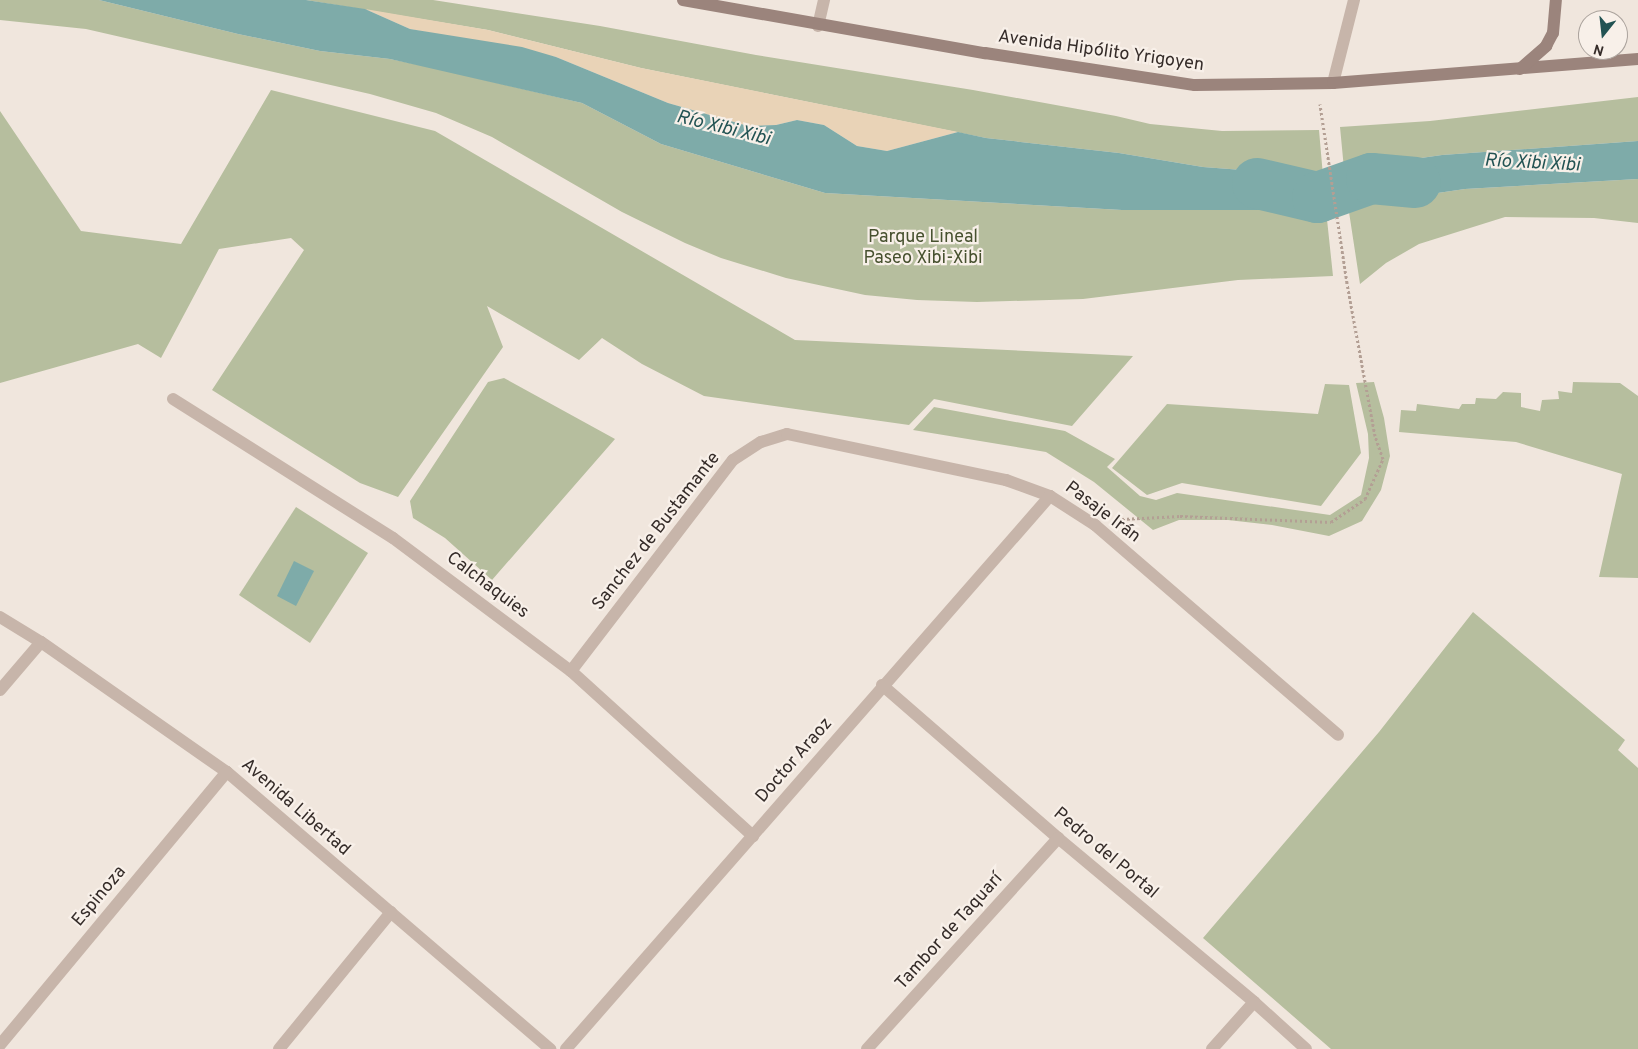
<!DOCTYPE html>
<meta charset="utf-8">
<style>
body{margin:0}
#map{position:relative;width:1638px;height:1049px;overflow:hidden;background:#f0e6dd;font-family:Overpass,sans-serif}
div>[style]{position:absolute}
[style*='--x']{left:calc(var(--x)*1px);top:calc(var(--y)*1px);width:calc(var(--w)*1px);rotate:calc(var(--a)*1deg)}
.green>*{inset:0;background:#b6be9e}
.sand>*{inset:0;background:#e9d3b7}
.water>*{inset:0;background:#7eaba9}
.river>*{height:51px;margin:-25.5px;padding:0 25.5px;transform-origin:25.5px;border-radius:25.5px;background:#7eaba9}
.path>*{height:3px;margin-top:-1.5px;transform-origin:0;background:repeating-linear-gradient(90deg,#b39f94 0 2.5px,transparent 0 5px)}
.minor>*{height:12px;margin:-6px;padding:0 6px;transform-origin:6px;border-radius:6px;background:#c7b5aa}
.secondary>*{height:12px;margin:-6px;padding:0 6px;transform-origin:6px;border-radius:6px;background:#9b847c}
span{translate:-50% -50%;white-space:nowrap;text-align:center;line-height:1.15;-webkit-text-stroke:4.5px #f8f0e9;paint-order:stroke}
.street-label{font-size:18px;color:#352c29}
.park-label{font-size:18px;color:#47512f}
.water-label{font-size:19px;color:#225353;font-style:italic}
.north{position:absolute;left:1578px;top:10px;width:50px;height:50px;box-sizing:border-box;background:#f8f0e9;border:1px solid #aaa29c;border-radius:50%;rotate:196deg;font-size:14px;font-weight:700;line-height:20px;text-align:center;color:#352c29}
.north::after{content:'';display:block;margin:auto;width:18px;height:22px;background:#225353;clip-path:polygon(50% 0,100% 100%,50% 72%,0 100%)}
</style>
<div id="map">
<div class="green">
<div style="clip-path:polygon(0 0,99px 0,238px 34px,320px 51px,390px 59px,434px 68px,582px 103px,661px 144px,825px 193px,1122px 210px,1326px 210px,1333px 276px,1238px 280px,1083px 299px,977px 302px,917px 300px,865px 295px,786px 278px,721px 258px,685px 243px,622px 212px,492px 137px,436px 113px,370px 94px,86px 29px,0 20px)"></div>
<div style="clip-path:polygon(306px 0,433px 0,600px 26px,756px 55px,973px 90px,1116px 116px,1150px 124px,1222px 131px,1319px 130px,1323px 176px,1203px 167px,1119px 153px,986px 138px,641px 68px,488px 30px)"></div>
<div style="clip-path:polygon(271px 90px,435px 131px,795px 340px,1133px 356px,1072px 426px,934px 399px,909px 425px,704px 396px,642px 364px,602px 338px,579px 360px,487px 306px,503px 347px,398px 497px,360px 483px,212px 390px,304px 250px,291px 238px,219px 249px,161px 358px,138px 344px,0 383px,0 111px,81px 231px,181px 244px)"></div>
<div style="clip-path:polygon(1638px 97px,1638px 141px,1442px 155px,1344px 169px,1340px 127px,1430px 121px)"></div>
<div style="clip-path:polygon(1638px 179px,1638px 223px,1594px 218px,1505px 217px,1419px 244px,1386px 263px,1360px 284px,1349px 212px,1383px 201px,1465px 189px)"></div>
<div style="clip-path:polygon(504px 378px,615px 439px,492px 580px,445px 538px,413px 518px,410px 501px,488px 382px)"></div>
<div style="clip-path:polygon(1374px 382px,1384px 418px,1390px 456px,1381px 490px,1362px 521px,1329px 536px,1272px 525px,1228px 520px,1179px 520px,1153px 530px,1094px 482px,1046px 452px,913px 430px,934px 407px,1065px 431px,1115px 459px,1107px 467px,1140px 496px,1156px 500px,1177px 493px,1330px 515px,1361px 495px,1369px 458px,1368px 434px,1356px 383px)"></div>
<div style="clip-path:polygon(1573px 382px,1620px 383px,1638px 396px,1638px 578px,1599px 577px,1622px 474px,1516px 442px,1399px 432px,1401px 410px,1416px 411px,1417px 404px,1459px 409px,1462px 404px,1475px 404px,1476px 398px,1496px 399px,1503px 392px,1521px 393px,1521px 407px,1540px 411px,1542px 400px,1559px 399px,1558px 391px,1572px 393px)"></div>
<div style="clip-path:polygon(1325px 384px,1349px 385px,1361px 453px,1321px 506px,1182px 483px,1147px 495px,1112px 468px,1167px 404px,1318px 414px)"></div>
<div style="clip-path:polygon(296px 507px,368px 553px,310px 643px,239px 595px)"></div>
<div style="clip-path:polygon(1473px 612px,1625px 740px,1618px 750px,1638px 768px,1638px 1049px,1331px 1049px,1203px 938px,1379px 732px)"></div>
</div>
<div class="sand">
<div style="clip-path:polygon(365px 9px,488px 30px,641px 68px,958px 132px,887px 151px,857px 146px,824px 125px,797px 120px,776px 125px,748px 126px,668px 103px,556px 57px,410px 29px)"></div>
</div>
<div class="water">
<div style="clip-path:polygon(99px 0,306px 0,365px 9px,410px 29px,522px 47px,556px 57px,668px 103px,748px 126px,776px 125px,797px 120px,824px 125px,857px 146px,887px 151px,958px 132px,986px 138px,1119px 153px,1203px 167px,1323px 176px,1326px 210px,1122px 210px,825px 193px,661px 144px,582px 103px,390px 59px,320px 51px,238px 34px)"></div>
<div style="clip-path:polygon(1638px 141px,1638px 179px,1465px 189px,1383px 201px,1349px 211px,1344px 169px,1442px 155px)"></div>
<div style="clip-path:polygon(294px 561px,314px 571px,296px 606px,277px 596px)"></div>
</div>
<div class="river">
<div style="--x:1257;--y:183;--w:62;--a:13.1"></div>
<div style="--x:1317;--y:197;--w:57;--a:-19.4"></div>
<div style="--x:1371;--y:178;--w:44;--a:5.2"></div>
</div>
<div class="path">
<div style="--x:1122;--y:519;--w:58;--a:-3"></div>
<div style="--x:1180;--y:516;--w:151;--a:2.3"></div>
<div style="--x:1331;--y:522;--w:41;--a:-34.1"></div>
<div style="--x:1365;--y:499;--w:44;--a:-65.8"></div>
<div style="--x:1383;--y:459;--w:24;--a:-109"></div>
<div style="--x:1375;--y:436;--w:156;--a:-100.4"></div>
<div style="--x:1347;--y:283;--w:181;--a:-98.6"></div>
</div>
<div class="minor">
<div style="--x:818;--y:26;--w:27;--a:-77"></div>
<div style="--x:1333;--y:83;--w:86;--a:-75.8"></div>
<div style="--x:173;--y:399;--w:260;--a:32.3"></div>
<div style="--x:393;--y:538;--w:222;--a:36.8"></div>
<div style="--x:571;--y:671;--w:246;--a:42.2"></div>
<div style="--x:0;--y:617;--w:48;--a:31.4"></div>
<div style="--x:41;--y:642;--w:227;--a:35"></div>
<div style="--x:227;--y:772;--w:426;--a:40.6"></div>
<div style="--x:571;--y:671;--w:266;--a:-52.5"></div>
<div style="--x:733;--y:460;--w:33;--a:-33"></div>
<div style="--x:761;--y:442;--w:27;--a:-17"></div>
<div style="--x:787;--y:434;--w:224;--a:11.9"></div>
<div style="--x:1006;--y:480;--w:47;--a:20"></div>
<div style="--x:1050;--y:496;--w:54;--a:32.8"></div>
<div style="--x:1095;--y:525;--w:321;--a:40.8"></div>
<div style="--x:882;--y:685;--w:233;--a:41"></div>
<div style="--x:1058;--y:838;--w:256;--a:39.9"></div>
<div style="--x:1254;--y:1002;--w:70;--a:42.1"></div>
<div style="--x:0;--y:690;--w:63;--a:-49.5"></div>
<div style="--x:0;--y:1045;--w:355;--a:-50.3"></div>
<div style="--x:279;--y:1049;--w:177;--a:-50.7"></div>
<div style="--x:566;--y:1049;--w:735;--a:-48.81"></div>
<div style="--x:867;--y:1049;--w:285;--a:-47.8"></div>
<div style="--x:1212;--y:1049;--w:63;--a:-48.2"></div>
</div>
<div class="secondary">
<div style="--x:683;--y:0;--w:307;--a:10"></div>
<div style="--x:985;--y:53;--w:212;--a:8.7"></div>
<div style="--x:1195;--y:85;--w:138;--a:-0.8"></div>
<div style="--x:1333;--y:83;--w:306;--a:-4.5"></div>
<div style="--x:1520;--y:69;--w:35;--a:-41"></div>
<div style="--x:1546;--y:46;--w:15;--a:-62"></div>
<div style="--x:1553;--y:33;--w:33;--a:-85"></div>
</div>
<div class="street-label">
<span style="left:1101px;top:52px;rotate:8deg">Avenida Hipólito Yrigoyen</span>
<span style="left:1102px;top:513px;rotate:37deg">Pasaje Irán</span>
<span style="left:657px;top:532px;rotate:-52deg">Sanchez de Bustamante</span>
<span style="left:487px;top:586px;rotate:37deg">Calchaquies</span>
<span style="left:795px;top:761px;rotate:-49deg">Doctor Araoz</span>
<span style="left:295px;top:808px;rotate:41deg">Avenida Libertad</span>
<span style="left:1105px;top:854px;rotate:40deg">Pedro del Portal</span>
<span style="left:100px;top:897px;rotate:-50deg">Espinoza</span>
<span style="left:950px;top:932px;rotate:-48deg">Tambor de Taquarí</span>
</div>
<div class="park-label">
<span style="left:923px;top:249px">Parque Lineal<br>Paseo Xibi-Xibi</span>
</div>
<div class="water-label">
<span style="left:723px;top:129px;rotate:14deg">Río Xibi Xibi</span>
<span style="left:1532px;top:164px;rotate:3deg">Río Xibi Xibi</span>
</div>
<div class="north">N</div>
</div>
